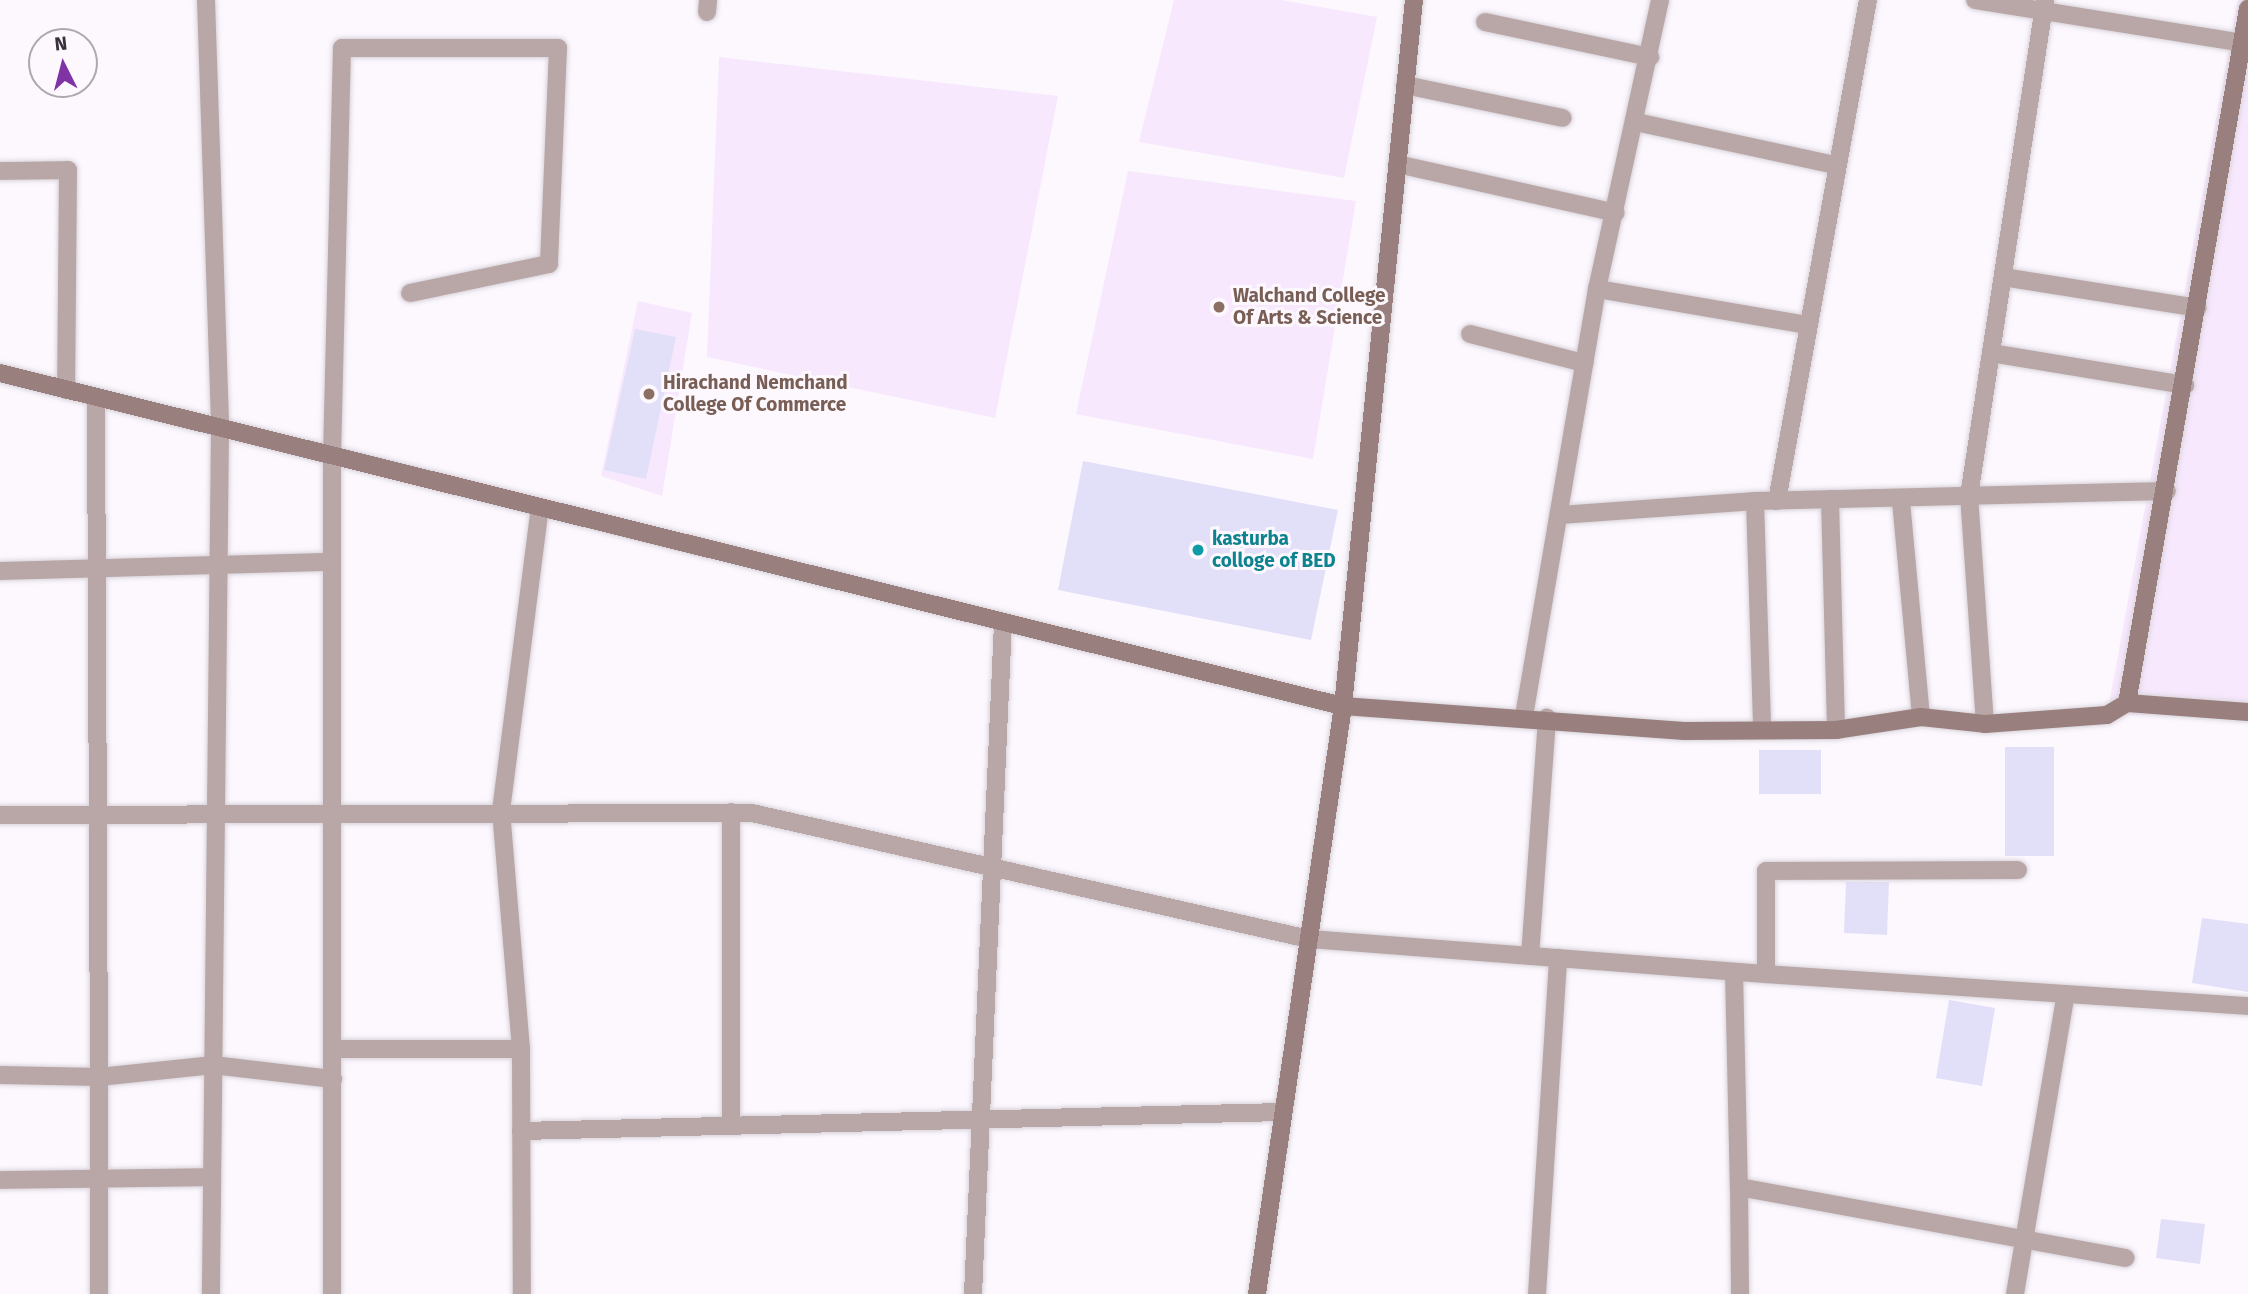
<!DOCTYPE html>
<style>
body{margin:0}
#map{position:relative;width:2248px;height:1294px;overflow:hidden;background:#fcf8fe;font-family:"Fira Sans",sans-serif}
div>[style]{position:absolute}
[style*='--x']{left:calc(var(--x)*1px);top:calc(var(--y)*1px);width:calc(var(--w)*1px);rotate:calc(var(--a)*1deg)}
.built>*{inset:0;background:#f7e8fd}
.building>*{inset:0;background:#e2dff9}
.roads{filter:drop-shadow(0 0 2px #d9d4db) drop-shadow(0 0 2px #d9d4db)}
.street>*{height:18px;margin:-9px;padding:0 9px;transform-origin:9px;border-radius:9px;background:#b9a7a7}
.secondary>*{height:18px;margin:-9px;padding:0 9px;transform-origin:9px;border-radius:9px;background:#99807f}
.dots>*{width:19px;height:19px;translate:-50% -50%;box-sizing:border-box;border:4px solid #fcf8fe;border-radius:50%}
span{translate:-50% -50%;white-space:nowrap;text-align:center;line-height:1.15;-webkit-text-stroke:6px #fcf8fe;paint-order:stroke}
.education-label{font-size:19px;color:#785e54;font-weight:700}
.left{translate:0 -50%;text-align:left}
.culture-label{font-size:19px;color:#0d838f;font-weight:700}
.north{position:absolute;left:28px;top:28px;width:70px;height:70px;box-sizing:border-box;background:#fcf8fe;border:2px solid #aea8b0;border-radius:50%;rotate:354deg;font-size:19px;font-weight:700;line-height:28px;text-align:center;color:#382f3b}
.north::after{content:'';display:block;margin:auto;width:24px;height:32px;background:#7f33a4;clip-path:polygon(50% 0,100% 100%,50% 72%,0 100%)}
</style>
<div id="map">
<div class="built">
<div style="clip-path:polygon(1174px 0,1281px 0,1377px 17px,1344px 178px,1139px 142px)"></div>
<div style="clip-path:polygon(2238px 0,2248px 0,2248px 715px,2107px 715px)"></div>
<div style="clip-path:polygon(719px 57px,1058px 96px,995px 418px,707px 357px)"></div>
<div style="clip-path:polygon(1128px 171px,1356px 201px,1313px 459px,1076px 414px)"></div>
<div style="clip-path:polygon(638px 301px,692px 313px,662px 496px,601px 476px)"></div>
</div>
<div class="building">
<div style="clip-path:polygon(635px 329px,676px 337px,646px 479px,604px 470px)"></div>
<div style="clip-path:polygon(1083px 461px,1338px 510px,1311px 640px,1058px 590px)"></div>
<div style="clip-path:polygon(2005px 747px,2054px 747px,2054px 856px,2005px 856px)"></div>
<div style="clip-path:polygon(1759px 750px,1821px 750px,1821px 794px,1759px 794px)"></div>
<div style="clip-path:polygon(1846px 882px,1889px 882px,1887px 935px,1844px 933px)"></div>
<div style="clip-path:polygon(2202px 918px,2248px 924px,2248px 992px,2192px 983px)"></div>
<div style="clip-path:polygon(1949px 1000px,1995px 1008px,1982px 1086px,1936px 1078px)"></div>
<div style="clip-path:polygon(2161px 1219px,2205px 1224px,2200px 1264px,2156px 1258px)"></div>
</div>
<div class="roads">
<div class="street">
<div style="--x:206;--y:0;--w:428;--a:88.1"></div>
<div style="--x:220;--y:428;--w:866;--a:90.6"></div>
<div style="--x:1975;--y:0;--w:270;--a:9.1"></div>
<div style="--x:707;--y:12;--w:12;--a:-85"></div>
<div style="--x:1485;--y:22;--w:169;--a:12"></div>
<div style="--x:1405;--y:85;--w:161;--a:11.8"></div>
<div style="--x:1636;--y:122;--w:204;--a:12.2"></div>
<div style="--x:1397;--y:164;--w:224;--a:12.6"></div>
<div style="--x:0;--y:171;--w:68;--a:-0.8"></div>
<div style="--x:68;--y:170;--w:220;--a:90.5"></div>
<div style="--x:2003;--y:277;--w:197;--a:9"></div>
<div style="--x:1597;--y:289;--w:214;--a:9.7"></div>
<div style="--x:1470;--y:334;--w:118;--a:14.3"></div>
<div style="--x:1991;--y:353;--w:197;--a:9.4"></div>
<div style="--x:96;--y:397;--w:680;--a:89.75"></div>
<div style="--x:99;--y:1077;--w:115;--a:-6"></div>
<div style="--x:213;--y:1065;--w:121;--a:6.7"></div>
<div style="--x:1830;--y:499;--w:231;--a:88.5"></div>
<div style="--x:1755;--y:501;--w:228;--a:88.2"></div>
<div style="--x:1777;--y:501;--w:509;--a:-79.71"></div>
<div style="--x:1901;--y:501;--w:217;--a:84.7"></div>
<div style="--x:1560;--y:515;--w:196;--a:-4.1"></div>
<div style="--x:1755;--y:501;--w:412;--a:-1.4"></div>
<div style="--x:0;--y:571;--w:332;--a:-1.6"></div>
<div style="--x:1524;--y:716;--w:433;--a:-80.3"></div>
<div style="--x:1597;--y:289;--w:296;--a:-77.7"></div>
<div style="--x:1985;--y:724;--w:229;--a:-94"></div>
<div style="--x:1969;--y:496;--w:502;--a:-81.29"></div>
<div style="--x:731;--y:812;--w:314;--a:90"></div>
<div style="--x:0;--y:815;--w:752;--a:-0.15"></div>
<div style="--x:752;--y:813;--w:571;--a:12.75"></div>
<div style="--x:1309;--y:939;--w:458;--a:4.4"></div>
<div style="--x:1766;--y:974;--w:103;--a:-90"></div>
<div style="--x:1766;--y:871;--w:252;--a:-0.2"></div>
<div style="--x:1530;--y:956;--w:239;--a:-85.9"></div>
<div style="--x:1734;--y:972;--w:215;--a:88.7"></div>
<div style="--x:1766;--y:974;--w:483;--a:3.8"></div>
<div style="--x:333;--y:1049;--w:188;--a:0"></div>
<div style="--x:521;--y:1049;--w:245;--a:89.8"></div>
<div style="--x:521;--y:1049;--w:239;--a:-94.8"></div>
<div style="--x:501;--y:811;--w:306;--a:-82.7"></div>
<div style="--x:0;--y:1075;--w:99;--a:1.2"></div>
<div style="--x:99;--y:1077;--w:217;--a:90"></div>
<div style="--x:521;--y:1131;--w:762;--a:-1.43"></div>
<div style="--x:0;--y:1180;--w:212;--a:-0.8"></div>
<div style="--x:332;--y:1294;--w:838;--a:-90"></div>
<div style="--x:332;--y:456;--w:408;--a:-88.6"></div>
<div style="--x:342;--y:48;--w:216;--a:0"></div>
<div style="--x:558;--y:48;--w:216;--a:92.4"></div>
<div style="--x:549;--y:264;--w:142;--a:168.2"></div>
<div style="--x:973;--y:1294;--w:673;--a:-87.44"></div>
<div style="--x:1537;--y:1294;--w:337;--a:-86.4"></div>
<div style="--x:1740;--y:1294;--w:107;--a:-90.5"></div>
<div style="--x:1739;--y:1187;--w:393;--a:10.4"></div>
<div style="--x:2015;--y:1294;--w:304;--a:-80.4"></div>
</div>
<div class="secondary">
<div style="--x:0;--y:373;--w:1384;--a:13.93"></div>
<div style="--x:1343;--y:706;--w:342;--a:4.2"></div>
<div style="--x:1684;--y:731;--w:152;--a:-0.4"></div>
<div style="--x:1836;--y:730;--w:86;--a:-8.7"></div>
<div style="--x:1921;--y:717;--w:64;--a:6.2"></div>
<div style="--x:1985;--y:724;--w:122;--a:-4.2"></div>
<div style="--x:2107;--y:715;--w:23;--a:-31"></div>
<div style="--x:2127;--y:703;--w:121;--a:4.3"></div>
<div style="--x:2127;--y:703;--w:705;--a:-80.12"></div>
<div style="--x:1257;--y:1294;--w:594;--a:-81.68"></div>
<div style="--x:1343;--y:706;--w:710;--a:-84.26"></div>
</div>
</div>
<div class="dots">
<div style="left:1219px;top:307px;background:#8d6e63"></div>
<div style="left:649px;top:394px;background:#8d6e63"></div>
<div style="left:1198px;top:550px;background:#0f9aa8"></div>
</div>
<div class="education-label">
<span class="left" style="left:1233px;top:307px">Walchand College<br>Of Arts &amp; Science</span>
<span class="left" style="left:663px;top:394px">Hirachand Nemchand<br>College Of Commerce</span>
</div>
<div class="culture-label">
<span class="left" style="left:1212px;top:550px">kasturba<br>colloge of BED</span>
</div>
<div class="north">N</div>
</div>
